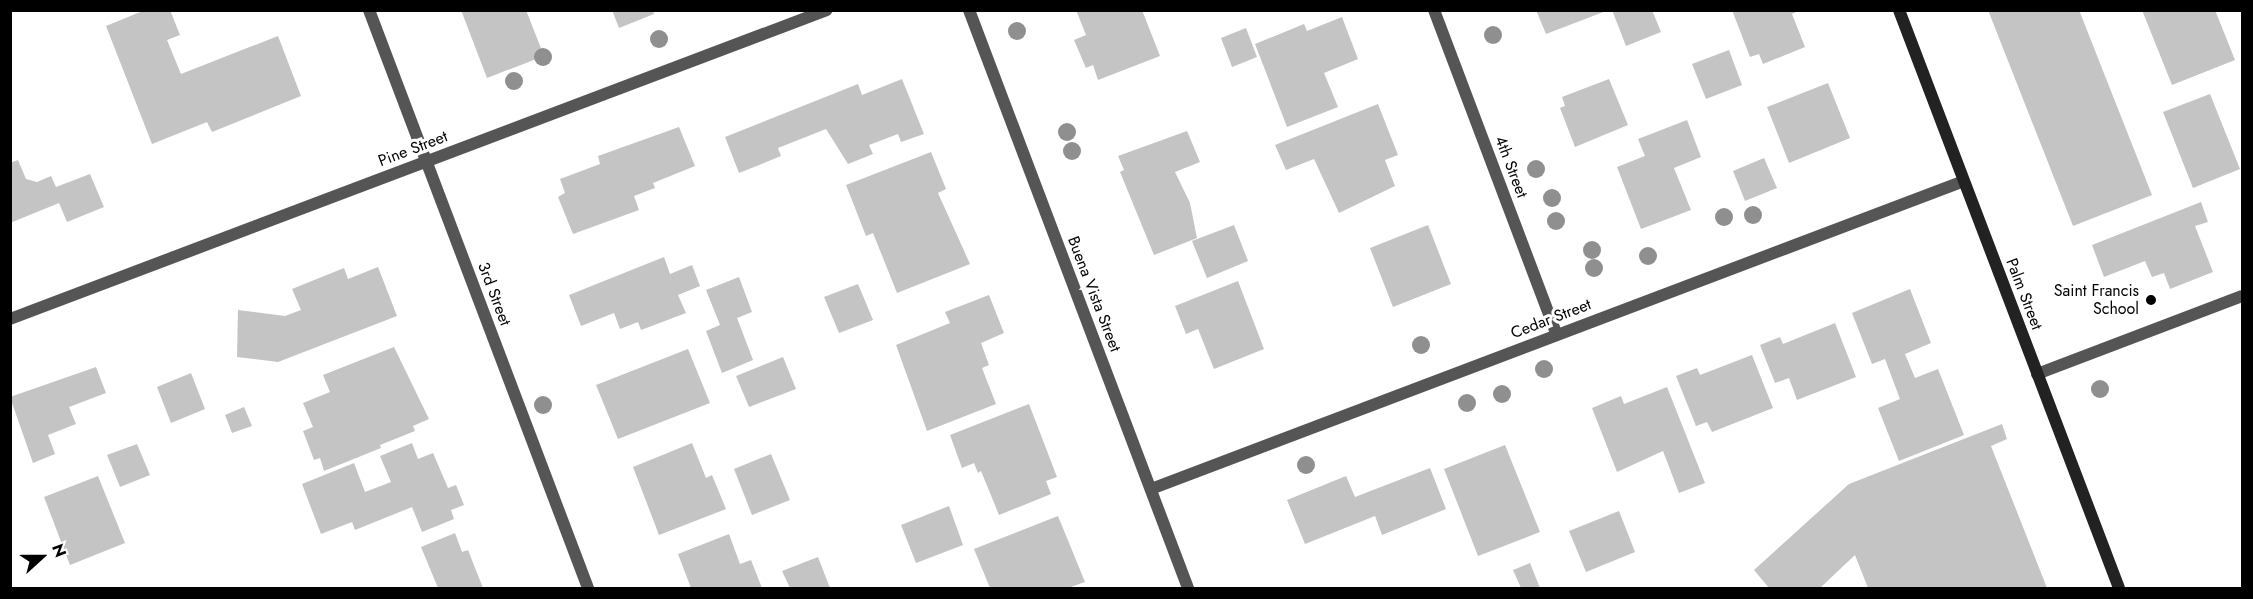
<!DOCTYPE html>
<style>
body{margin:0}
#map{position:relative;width:2253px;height:599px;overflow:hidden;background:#fff;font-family:Jost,sans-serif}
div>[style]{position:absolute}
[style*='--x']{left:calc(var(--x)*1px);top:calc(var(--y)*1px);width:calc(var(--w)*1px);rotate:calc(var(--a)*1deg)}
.building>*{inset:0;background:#c4c4c4}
.lane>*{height:12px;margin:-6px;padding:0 6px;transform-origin:6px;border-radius:6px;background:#555}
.street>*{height:12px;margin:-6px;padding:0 6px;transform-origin:6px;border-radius:6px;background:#555}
.secondary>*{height:12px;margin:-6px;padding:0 6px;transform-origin:6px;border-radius:6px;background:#222}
.trees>*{width:18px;height:18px;margin:-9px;border-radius:50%;background:#8f8f8f}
.dots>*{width:16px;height:16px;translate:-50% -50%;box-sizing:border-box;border:3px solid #fff;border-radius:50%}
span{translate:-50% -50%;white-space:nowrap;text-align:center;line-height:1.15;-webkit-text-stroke:6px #fff;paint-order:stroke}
.street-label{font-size:16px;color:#000}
.poi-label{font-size:16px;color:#000}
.right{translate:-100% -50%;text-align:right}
.frame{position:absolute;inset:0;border:12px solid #000;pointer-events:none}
.north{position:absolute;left:12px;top:527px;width:60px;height:60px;-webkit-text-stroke:4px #fff;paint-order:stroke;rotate:69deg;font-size:16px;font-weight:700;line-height:24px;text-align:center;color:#000}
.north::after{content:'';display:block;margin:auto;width:21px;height:27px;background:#000;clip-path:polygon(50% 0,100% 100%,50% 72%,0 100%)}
</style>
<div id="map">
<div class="building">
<div style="clip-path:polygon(145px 10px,170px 10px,180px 35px,167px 40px,181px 74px,278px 36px,301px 96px,212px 132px,207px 122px,152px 144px,106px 26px)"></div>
<div style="clip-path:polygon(461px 10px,526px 10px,544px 56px,487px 78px)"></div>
<div style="clip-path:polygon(612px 10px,653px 10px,654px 14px,619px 28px)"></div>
<div style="clip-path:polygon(1076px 10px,1142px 10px,1160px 56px,1098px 80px,1093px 65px,1086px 68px,1074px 40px,1086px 35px)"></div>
<div style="clip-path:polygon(1536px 10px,1606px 10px,1606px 11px,1546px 34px)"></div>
<div style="clip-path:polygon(1612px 10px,1652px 10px,1661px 32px,1626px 46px)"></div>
<div style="clip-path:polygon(1732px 10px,1800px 10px,1792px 14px,1805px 47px,1763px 64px,1759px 54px,1750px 57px)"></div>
<div style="clip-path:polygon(1988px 10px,2079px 10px,2152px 195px,2073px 226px)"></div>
<div style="clip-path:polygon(2142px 10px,2215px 10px,2235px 60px,2172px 85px)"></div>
<div style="clip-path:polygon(1342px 17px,1358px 59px,1324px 73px,1338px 107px,1287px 127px,1255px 44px,1304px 24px,1307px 31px)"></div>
<div style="clip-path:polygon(1246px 28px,1257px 57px,1232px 67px,1221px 38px)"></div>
<div style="clip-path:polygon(1729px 50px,1742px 85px,1706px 99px,1692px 64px)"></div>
<div style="clip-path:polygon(902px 79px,924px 134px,901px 142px,898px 134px,869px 145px,873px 154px,848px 164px,826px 129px,778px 148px,781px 156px,739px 173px,725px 137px,858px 84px,862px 95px)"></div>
<div style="clip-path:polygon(1609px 79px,1628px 125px,1575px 147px,1560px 108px,1565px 106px,1562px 97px)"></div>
<div style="clip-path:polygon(1828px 83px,1850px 138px,1789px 163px,1767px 107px)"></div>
<div style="clip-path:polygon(2210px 94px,2240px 169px,2193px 188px,2163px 112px)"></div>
<div style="clip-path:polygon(1378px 104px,1398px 155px,1385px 160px,1395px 186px,1339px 213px,1314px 159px,1286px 170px,1275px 145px)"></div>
<div style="clip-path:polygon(1687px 120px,1701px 157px,1674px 168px,1691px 210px,1641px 229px,1617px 167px,1645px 156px,1638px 139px)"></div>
<div style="clip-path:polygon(679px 127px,695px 166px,653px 183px,655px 188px,634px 196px,639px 210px,573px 234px,558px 197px,565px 193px,560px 179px,600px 164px,598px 156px)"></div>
<div style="clip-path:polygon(1187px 131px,1200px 162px,1175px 172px,1190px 203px,1197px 238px,1154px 255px,1120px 172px,1124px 170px,1118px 156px)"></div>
<div style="clip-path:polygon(931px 152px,946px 189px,938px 193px,970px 264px,897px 293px,873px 233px,866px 236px,846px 185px)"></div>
<div style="clip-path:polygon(1764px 158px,1777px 188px,1745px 201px,1733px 171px)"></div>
<div style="clip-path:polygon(18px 160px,26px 179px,37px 182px,51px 176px,56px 187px,90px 174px,104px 207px,67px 222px,59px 203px,10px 223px,10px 163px)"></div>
<div style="clip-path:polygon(2201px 202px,2208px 222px,2195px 226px,2213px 272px,2170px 289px,2164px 273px,2152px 277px,2145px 261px,2104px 277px,2092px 245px)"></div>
<div style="clip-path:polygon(1234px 225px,1248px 261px,1207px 278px,1192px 241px)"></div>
<div style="clip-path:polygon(1428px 225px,1451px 284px,1393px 307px,1370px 248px)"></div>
<div style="clip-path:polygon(664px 257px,670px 274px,692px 265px,700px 286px,678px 295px,686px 313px,641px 330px,638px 322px,620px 329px,614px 313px,581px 326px,569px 295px)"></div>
<div style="clip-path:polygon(378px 267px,397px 316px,278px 362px,237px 357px,238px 310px,285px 316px,301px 310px,292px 289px,344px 268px,348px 279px)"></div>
<div style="clip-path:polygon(739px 277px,752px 312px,737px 318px,753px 360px,722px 373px,706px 331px,720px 325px,706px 290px)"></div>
<div style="clip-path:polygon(1238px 281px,1264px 349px,1214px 369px,1198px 329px,1186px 334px,1175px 306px)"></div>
<div style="clip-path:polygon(858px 284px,873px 320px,839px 333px,824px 297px)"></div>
<div style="clip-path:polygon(1910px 289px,1931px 343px,1905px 354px,1915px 378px,1938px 369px,1964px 435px,1899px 461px,1878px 408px,1900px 399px,1885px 359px,1872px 364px,1852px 313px)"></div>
<div style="clip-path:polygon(989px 295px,1004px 333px,981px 343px,989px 365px,982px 368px,996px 404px,927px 431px,896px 345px,950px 323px,945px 312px)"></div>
<div style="clip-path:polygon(1835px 323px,1856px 377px,1797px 400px,1789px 378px,1775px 383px,1760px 345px,1780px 337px,1783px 344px)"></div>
<div style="clip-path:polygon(394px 347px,429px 419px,413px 426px,415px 431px,380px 445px,381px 448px,324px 471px,320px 458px,314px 460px,303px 431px,313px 427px,303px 403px,330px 392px,323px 375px)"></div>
<div style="clip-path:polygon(688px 349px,710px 403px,618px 439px,596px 385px)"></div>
<div style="clip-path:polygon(1752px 355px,1773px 408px,1712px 432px,1707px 422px,1696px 426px,1676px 376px,1697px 368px,1700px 375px)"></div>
<div style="clip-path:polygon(783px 357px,796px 389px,749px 407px,736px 376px)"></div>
<div style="clip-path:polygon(96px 367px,106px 393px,69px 407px,76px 424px,48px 435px,55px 454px,33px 463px,10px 397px)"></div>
<div style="clip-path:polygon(191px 373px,205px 409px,171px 423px,157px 387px)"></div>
<div style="clip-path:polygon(1667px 387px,1705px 483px,1679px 493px,1663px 451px,1617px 472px,1592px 408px,1621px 396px,1624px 404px)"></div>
<div style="clip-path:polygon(1029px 404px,1057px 477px,1046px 481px,1051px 494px,999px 515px,981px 471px,978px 473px,974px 463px,962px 468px,950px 435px)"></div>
<div style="clip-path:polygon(244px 407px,252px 426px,232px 433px,225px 415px)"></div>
<div style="clip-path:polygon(2002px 424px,2007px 439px,1991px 446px,2047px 588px,1868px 588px,1855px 555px,1820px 588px,1769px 588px,1754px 570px,1849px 484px)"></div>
<div style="clip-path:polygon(412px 443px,418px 459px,433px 453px,448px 488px,456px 485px,464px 505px,451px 510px,454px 519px,422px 532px,412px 507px,355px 530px,352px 522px,321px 534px,302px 484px,354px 463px,365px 492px,391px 482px,380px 456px)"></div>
<div style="clip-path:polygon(692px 443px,706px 478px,712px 475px,726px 509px,659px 535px,633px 467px)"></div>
<div style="clip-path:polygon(137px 444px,150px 475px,120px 487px,107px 455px)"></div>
<div style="clip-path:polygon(1505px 445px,1540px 532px,1478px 556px,1444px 469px)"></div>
<div style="clip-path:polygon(771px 454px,790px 500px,752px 515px,734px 469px)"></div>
<div style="clip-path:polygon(1430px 468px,1446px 509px,1382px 535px,1375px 516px,1305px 544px,1287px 500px,1346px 476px,1355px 497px)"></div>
<div style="clip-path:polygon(98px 476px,125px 543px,70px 565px,44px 497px)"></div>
<div style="clip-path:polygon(949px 506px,963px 545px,916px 563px,901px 525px)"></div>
<div style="clip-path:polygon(1619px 511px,1635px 552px,1586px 572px,1569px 531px)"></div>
<div style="clip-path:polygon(1058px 516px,1085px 582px,1068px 588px,990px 588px,974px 549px)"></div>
<div style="clip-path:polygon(455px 533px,462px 552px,468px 550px,483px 588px,438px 588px,421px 547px)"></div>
<div style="clip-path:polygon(729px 534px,740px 564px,751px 560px,762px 588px,691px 588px,678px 554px)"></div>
<div style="clip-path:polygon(818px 557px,830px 588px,790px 588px,782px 571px)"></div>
<div style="clip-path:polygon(1530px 563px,1540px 588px,1521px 588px,1513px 570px)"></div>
</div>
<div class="lane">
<div style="--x:2037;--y:374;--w:219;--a:-20.8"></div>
</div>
<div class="street">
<div style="--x:369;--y:10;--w:618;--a:69.25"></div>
<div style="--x:969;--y:10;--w:618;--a:69.25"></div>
<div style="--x:1434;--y:10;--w:347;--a:69.3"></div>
<div style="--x:10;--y:319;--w:873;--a:-20.72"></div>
<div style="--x:1151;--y:489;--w:869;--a:-20.75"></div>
</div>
<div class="secondary">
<div style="--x:1899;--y:10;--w:618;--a:69.16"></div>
</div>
<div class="trees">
<div style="left:1017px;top:31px"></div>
<div style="left:1493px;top:35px"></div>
<div style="left:659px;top:39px"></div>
<div style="left:543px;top:57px"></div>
<div style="left:514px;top:81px"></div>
<div style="left:1067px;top:132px"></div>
<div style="left:1072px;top:151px"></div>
<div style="left:1536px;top:169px"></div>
<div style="left:1552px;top:198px"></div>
<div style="left:1753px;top:215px"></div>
<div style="left:1724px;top:217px"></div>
<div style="left:1556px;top:221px"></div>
<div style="left:1592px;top:250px"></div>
<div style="left:1648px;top:256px"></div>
<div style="left:1594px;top:268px"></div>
<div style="left:1421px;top:345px"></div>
<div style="left:1544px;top:369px"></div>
<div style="left:2100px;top:389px"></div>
<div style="left:1502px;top:394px"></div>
<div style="left:1467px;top:403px"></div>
<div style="left:543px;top:405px"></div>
<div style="left:1306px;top:465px"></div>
</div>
<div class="dots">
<div style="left:2151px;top:300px;background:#000"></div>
</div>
<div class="street-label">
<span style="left:413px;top:149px;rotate:-21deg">Pine Street</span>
<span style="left:1511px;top:167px;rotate:69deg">4th Street</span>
<span style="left:494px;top:294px;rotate:69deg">3rd Street</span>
<span style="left:1094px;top:294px;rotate:69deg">Buena Vista Street</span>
<span style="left:2024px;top:294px;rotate:69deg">Palm Street</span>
<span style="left:1551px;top:319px;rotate:-21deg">Cedar Street</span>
</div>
<div class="poi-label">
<span class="right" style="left:2139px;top:300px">Saint Francis<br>School</span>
</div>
<div class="frame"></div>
<div class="north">N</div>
</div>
